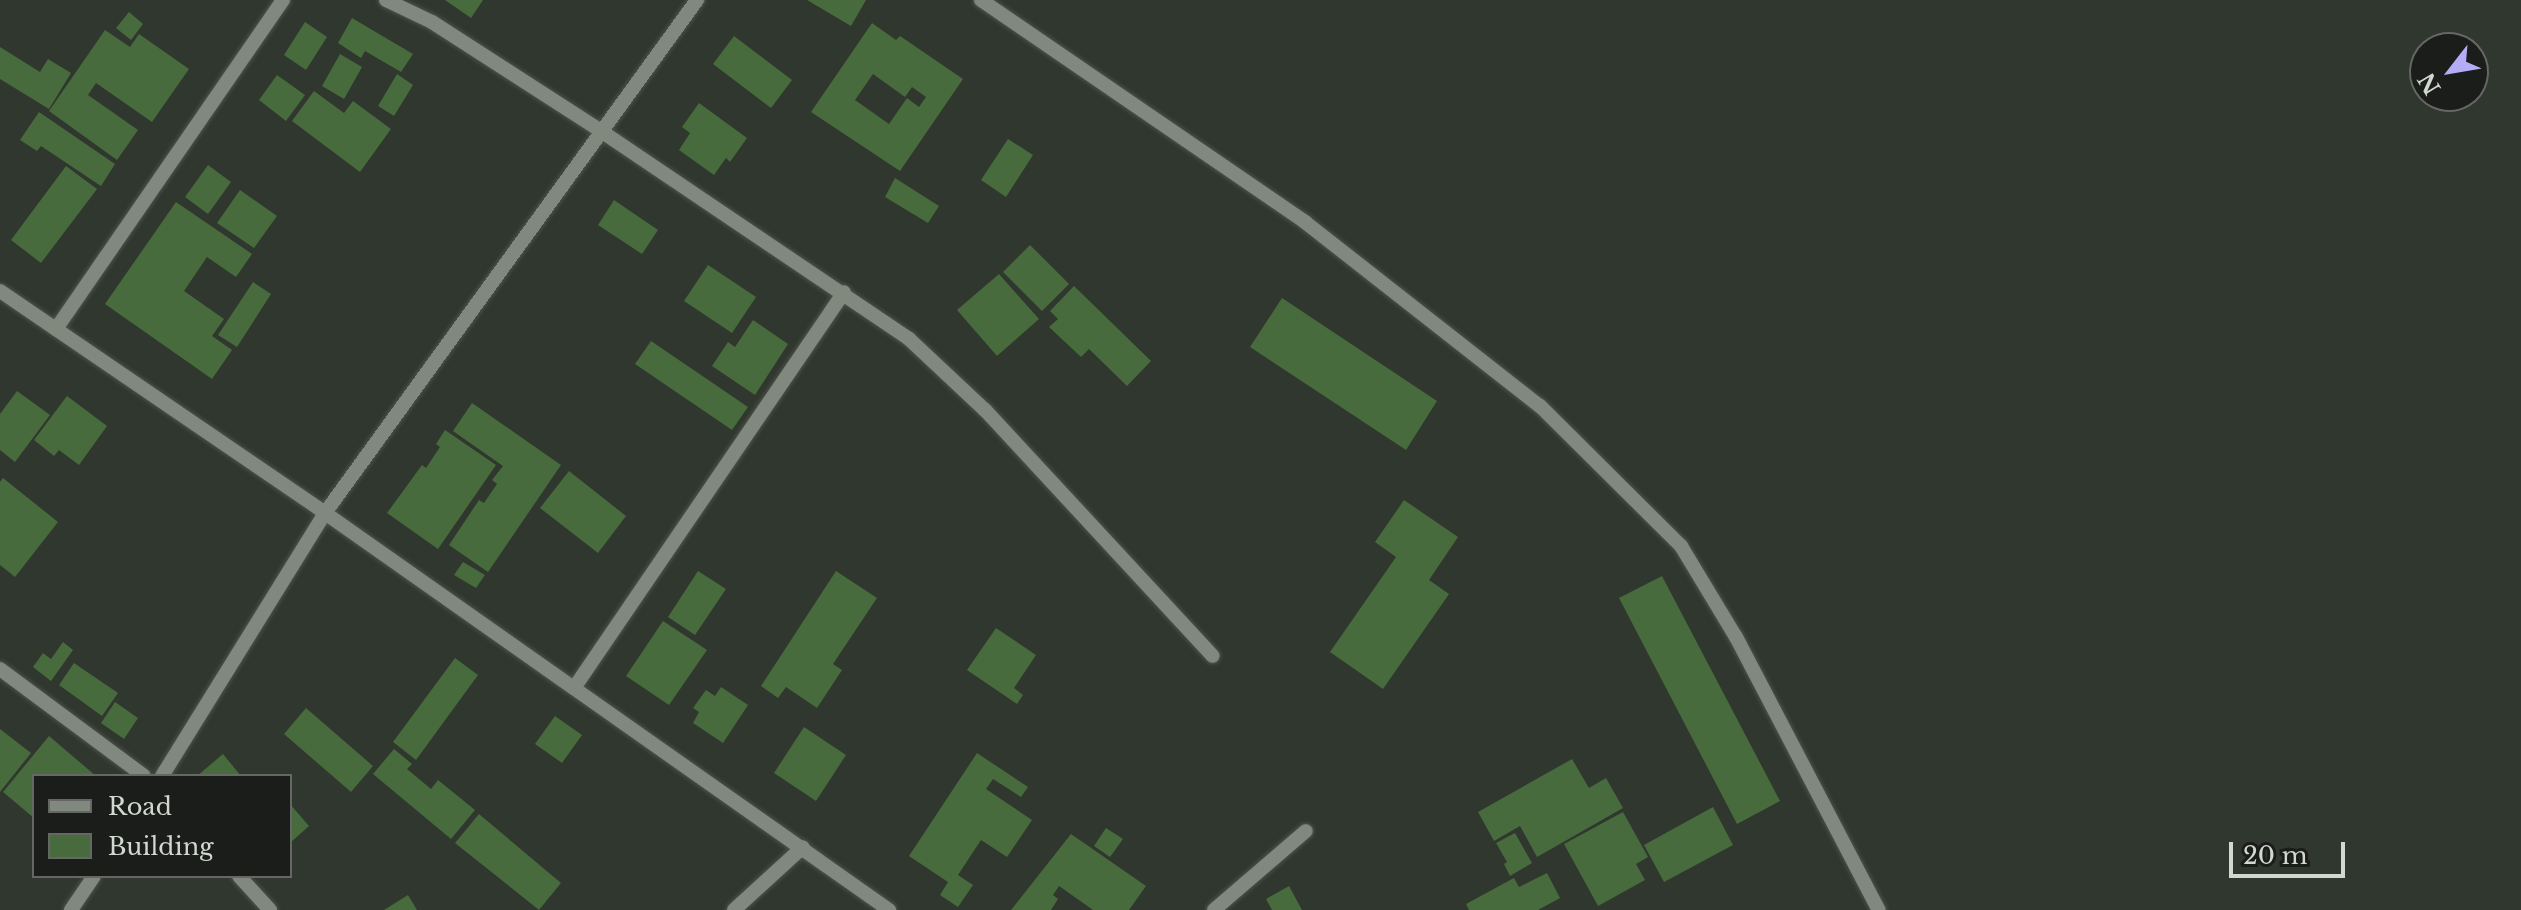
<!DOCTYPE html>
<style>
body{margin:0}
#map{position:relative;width:2521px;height:910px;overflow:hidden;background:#30372e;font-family:"Libre Baskerville",serif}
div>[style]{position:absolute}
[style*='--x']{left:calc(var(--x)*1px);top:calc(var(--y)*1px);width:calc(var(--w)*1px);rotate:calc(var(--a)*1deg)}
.building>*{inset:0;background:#476b3c}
.roads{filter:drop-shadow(0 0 2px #4c524a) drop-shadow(0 0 2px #4c524a)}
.minor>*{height:14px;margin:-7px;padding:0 7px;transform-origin:7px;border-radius:7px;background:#81897e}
span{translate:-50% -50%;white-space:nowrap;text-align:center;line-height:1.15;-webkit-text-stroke:7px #1a1d19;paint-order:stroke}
.legend{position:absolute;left:32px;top:774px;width:260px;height:104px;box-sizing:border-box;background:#1a1d19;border:2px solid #646763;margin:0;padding:10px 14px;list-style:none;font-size:24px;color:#d3d7d1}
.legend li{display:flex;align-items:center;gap:16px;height:40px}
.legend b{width:40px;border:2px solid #646763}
.north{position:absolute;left:2409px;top:32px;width:80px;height:80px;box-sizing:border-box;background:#1a1d19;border:2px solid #646763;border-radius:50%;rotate:239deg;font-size:22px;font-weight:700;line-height:32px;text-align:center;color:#d3d7d1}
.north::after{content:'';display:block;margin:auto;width:28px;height:36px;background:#b5acf8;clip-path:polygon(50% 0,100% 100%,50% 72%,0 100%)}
.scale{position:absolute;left:2229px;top:842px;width:116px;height:36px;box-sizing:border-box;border:4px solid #d3d7d1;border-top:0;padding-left:10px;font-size:24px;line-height:28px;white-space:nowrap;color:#d3d7d1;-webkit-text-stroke:6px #1a1d19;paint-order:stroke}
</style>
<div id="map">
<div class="building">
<div style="clip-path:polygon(445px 0,483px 0,471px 18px)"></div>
<div style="clip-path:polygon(807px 0,866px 0,851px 26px)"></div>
<div style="clip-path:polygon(129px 12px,143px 24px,131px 40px,116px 28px)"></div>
<div style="clip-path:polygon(352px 18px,413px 54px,401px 72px,365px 51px,361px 58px,338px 43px)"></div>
<div style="clip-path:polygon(305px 22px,327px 37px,306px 70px,284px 55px)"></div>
<div style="clip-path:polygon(evenodd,872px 23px,896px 40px,900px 36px,963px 79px,900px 171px,811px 112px,872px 23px,873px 74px,905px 97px,912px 87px,926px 97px,919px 107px,907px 98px,889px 124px,855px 100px,873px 74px)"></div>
<div style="clip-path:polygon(105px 30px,130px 47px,139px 34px,189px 69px,152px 122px,96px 83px,88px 95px,138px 130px,117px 160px,49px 111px)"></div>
<div style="clip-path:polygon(734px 36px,792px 80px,771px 108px,713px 64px)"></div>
<div style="clip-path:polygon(0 47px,40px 72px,48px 59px,71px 73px,49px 109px,0 79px)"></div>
<div style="clip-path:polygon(340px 54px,362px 67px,344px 99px,322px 86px)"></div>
<div style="clip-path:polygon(397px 74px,413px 85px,394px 116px,378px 106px)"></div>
<div style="clip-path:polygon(277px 75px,305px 95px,286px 121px,259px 100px)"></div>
<div style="clip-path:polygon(314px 91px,344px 113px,353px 101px,391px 129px,360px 172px,292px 121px)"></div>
<div style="clip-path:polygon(699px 103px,747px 138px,730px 162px,726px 158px,714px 175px,679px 150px,690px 133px,682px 127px)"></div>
<div style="clip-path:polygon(39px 112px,115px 164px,101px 186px,41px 146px,37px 151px,20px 140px)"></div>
<div style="clip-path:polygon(1008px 139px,1033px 155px,1006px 197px,981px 180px)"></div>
<div style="clip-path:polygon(208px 165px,231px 182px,208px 214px,185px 197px)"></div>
<div style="clip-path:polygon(66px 166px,97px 189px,41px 263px,11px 240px)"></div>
<div style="clip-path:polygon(895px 178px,939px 206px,928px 223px,885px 197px)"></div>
<div style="clip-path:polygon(240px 190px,277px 216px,254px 248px,217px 223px)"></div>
<div style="clip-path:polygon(614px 200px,658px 230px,642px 254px,598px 225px)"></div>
<div style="clip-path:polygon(176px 202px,252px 254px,236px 277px,207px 257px,184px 291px,224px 319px,212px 336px,232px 350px,212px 379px,105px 304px)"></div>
<div style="clip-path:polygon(1030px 245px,1069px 284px,1042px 311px,1003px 272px)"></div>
<div style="clip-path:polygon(708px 265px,756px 297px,732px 333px,684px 301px)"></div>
<div style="clip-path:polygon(999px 274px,1039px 319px,997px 356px,957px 310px)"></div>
<div style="clip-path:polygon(253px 282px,271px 294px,237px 347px,218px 335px)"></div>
<div style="clip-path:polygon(1074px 286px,1151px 361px,1127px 386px,1089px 349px,1081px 357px,1049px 327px,1058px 319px,1050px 311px)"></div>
<div style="clip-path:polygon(1282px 298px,1437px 401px,1406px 450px,1250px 347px)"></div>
<div style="clip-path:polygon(753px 320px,788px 344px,755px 395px,712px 366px,728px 342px,735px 347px)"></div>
<div style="clip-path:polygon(651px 341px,748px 407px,732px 430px,635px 364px)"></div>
<div style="clip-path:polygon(17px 391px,50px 415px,15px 462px,0 450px,0 414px)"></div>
<div style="clip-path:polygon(67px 396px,107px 426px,79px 465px,59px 450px,54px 456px,34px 440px)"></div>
<div style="clip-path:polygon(472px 403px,561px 465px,488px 572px,449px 545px,479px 500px,484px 503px,497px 484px,492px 480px,503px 466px,453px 431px)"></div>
<div style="clip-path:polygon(445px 430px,496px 465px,438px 549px,387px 513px,422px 465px,426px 468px,440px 447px,436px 444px)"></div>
<div style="clip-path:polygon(569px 471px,626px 516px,598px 553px,540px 508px)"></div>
<div style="clip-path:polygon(3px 478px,58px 522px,15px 577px,0 565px,0 482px)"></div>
<div style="clip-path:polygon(1404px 500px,1458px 537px,1429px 580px,1449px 594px,1383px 689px,1330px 652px,1396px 557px,1375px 542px)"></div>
<div style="clip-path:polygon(463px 562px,485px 575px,476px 588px,454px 575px)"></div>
<div style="clip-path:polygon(698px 571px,726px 589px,695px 635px,668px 617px)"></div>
<div style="clip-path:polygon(836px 571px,877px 598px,833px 664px,842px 670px,817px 708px,786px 687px,778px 698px,761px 686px)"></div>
<div style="clip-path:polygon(1662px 576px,1780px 801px,1737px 824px,1619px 598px)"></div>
<div style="clip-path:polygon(663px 621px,707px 650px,669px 705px,626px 676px)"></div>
<div style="clip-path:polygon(996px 628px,1036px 655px,1014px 688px,1023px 695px,1017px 704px,967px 670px)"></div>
<div style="clip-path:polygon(63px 642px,73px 650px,51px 681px,33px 667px,43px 653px,51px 659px)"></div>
<div style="clip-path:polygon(455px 658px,478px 675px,416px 760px,393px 742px)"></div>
<div style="clip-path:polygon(74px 663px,118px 693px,102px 716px,59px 685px)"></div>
<div style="clip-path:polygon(721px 687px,748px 705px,723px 743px,693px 723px,699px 712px,693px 708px,706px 690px,715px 696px)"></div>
<div style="clip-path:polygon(115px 702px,138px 718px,124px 739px,101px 723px)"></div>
<div style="clip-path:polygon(306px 708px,373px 766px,351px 792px,284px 734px)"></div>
<div style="clip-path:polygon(555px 716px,582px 735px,562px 763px,535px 744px)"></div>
<div style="clip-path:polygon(804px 727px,846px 755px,816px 801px,774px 773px)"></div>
<div style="clip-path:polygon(0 729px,31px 753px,0 792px)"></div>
<div style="clip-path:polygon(49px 736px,96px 776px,34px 776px,34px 818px,3px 792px)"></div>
<div style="clip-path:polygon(394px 749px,412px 764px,407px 769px,431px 789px,438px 780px,475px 810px,451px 839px,373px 774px)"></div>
<div style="clip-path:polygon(977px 753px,1028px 787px,1021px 797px,993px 779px,986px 789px,1032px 820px,1007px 857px,981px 840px,958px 875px,973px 885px,958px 907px,940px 895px,948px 882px,909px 856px)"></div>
<div style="clip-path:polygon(223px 754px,241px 776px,197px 776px)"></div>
<div style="clip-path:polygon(1572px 759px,1589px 788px,1606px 778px,1623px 808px,1537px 857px,1520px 826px,1494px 841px,1478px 812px)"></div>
<div style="clip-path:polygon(290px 804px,309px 826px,290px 843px)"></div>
<div style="clip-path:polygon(1713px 807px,1733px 845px,1664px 882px,1644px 845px)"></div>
<div style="clip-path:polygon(1623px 812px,1648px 857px,1636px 864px,1645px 880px,1598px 906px,1564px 844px)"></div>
<div style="clip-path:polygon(479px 814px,561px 883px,539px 910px,455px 843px)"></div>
<div style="clip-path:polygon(1106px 828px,1123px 839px,1110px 857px,1094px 846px)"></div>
<div style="clip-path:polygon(1515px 833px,1532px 863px,1510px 876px,1504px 864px,1507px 862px,1496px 843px)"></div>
<div style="clip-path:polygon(1071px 834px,1146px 886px,1129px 910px,1093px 910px,1059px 886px,1053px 895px,1058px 899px,1051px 910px,1011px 910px)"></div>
<div style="clip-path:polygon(1547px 873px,1560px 898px,1538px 910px,1469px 910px,1466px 904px,1514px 878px,1519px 887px)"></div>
<div style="clip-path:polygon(1289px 886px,1302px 910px,1272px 910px,1266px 899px)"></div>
<div style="clip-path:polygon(408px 895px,417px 910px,384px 910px)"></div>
</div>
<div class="roads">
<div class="minor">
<div style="--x:386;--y:0;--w:51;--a:25.6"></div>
<div style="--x:432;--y:22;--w:201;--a:32.8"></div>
<div style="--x:601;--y:131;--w:372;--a:34"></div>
<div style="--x:909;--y:339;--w:104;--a:43.1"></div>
<div style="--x:985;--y:410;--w:335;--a:47.2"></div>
<div style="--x:981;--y:0;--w:393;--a:34.4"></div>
<div style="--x:1305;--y:222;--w:298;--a:38.1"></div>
<div style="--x:1540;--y:406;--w:199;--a:44.8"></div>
<div style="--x:1681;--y:546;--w:106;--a:58.9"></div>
<div style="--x:1736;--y:637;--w:308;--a:62.4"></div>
<div style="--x:0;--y:291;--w:394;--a:34.3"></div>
<div style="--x:325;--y:513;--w:690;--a:35.14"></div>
<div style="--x:56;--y:329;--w:400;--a:-55.4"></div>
<div style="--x:0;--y:669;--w:179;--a:36.6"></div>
<div style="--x:574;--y:688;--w:479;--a:-55.7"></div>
<div style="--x:162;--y:776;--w:309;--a:-58.2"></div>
<div style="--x:325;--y:513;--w:634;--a:-54.05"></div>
<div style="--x:239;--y:876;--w:46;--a:47.6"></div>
<div style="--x:71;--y:910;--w:41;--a:-55.9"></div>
<div style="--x:734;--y:910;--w:93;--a:-42.4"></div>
<div style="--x:1214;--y:910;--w:121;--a:-40.7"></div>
</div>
</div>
<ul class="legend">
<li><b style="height:10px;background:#81897e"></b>Road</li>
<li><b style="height:22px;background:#476b3c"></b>Building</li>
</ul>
<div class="north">N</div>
<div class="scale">20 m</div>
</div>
